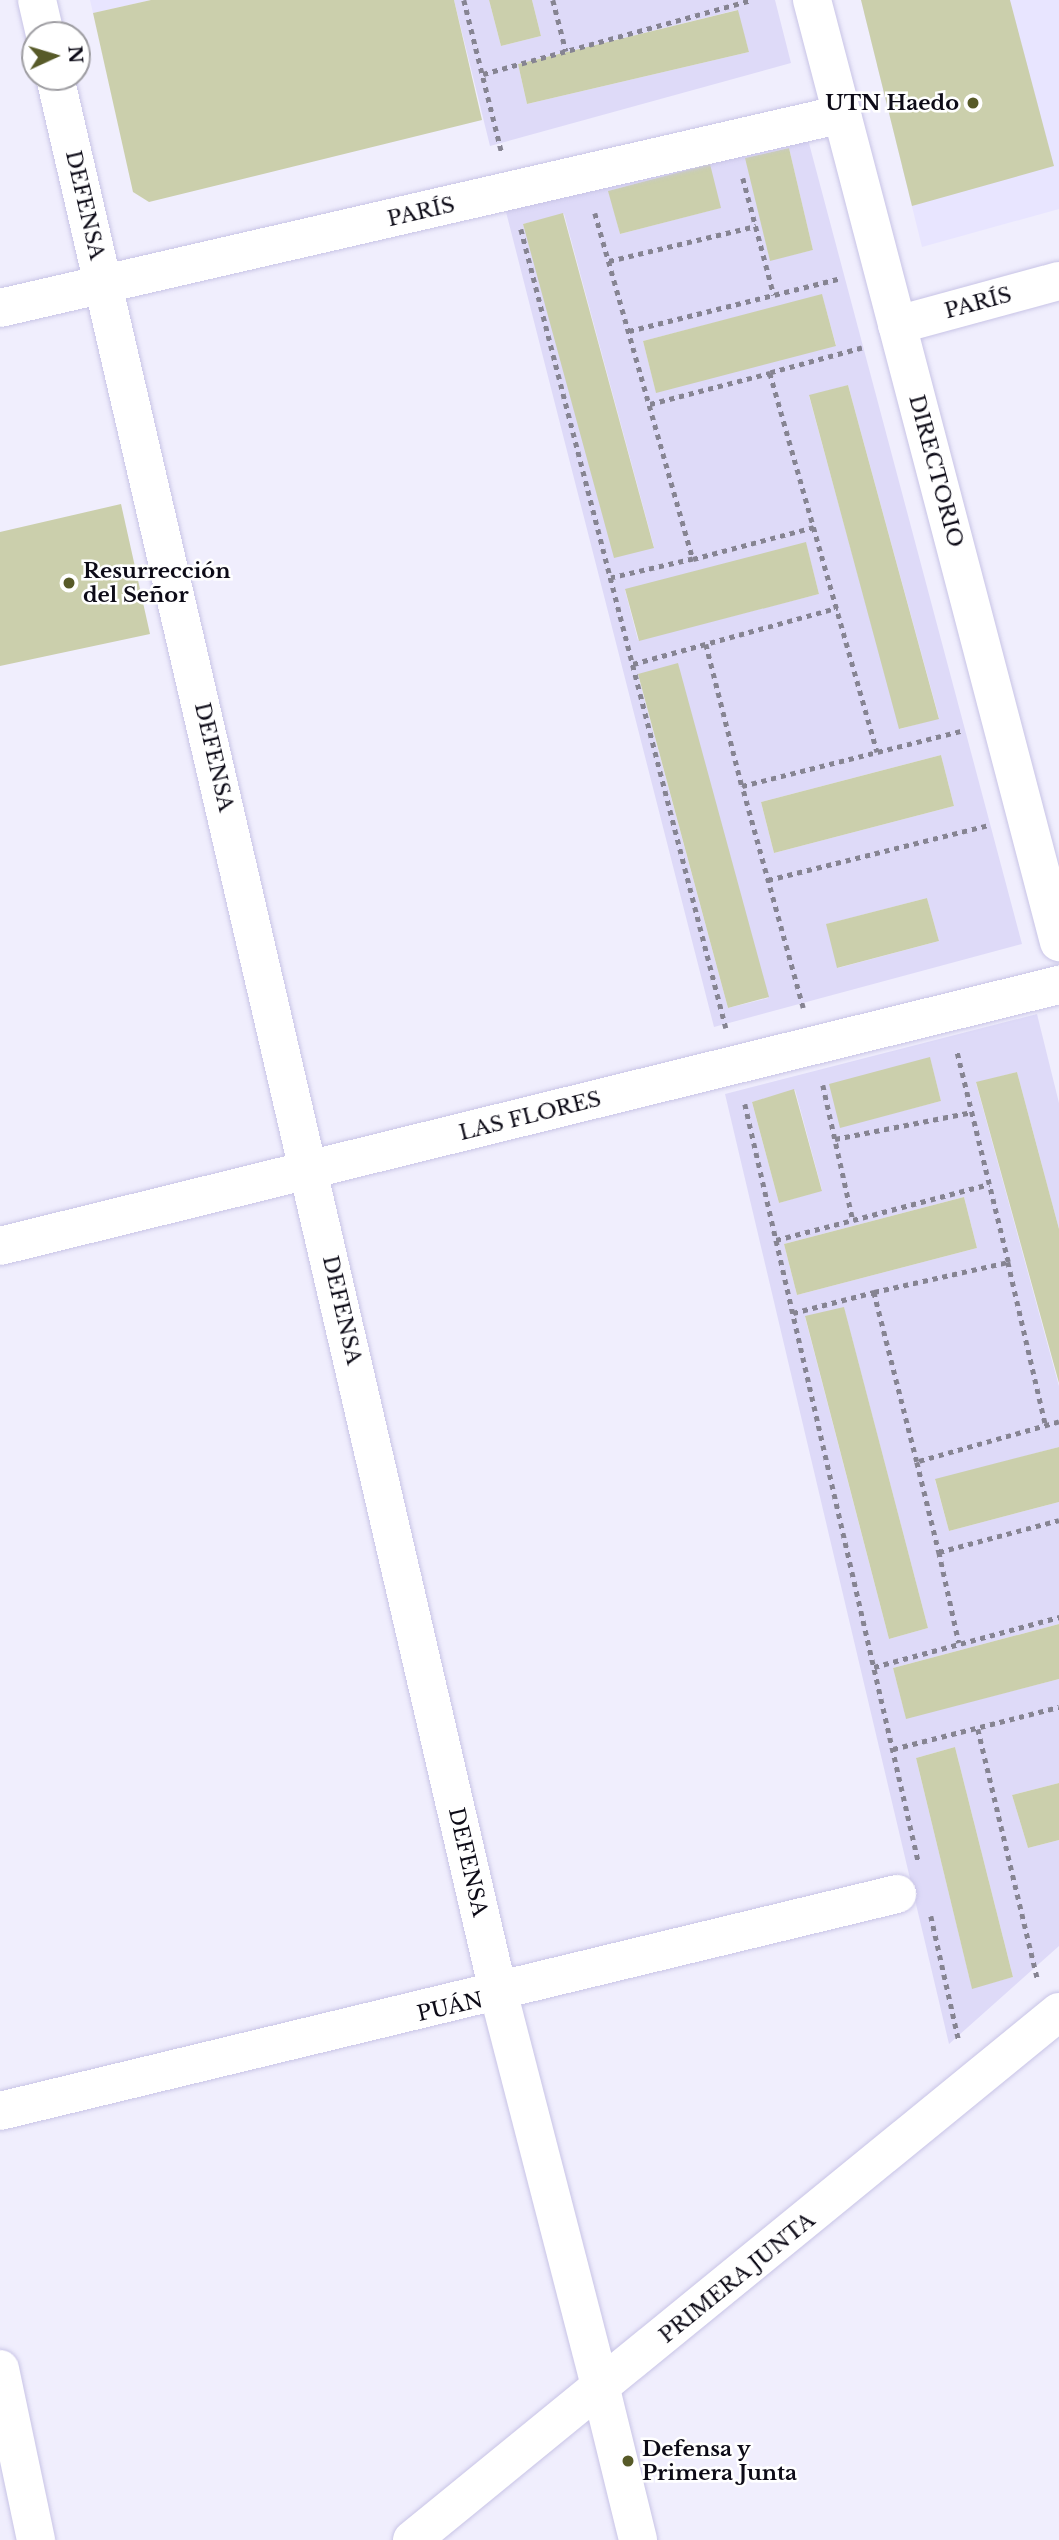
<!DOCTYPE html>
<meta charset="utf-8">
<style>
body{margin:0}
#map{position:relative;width:1059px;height:2540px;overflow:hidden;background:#f0eefd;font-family:"Libre Baskerville",serif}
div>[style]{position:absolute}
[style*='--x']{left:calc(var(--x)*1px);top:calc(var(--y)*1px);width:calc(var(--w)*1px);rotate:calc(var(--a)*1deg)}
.built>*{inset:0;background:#e8e5ff}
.green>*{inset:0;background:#dedaf8}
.building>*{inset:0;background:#cbcfac}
.path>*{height:4.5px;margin-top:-2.25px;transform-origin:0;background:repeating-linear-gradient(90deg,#868492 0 5px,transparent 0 10px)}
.roads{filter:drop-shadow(0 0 2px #c8c4e6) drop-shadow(0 0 2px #c8c4e6)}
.minor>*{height:38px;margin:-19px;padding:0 19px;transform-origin:19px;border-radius:19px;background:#fff}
.tertiary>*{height:38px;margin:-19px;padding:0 19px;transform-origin:19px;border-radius:19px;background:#fff}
.dots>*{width:19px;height:19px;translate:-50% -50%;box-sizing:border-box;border:4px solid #fff;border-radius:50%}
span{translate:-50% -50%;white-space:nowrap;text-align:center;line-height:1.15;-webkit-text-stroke:5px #fff;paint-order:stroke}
.poi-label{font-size:21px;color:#0d0b17;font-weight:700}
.right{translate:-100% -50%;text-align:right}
.left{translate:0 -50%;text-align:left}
.street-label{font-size:21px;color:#0d0b17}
.north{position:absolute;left:21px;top:21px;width:70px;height:70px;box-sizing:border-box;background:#fff;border:2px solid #9e9da2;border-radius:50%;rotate:86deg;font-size:19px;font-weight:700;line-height:28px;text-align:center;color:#0d0b17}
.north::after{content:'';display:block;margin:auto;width:24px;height:32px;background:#575a28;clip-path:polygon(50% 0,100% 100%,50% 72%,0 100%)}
</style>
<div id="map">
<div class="built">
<div style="clip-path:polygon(90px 0,151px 0,93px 13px)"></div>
<div style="clip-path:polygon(861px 0,1059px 0,1059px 209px,922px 247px)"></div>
</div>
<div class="green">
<div style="clip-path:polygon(evenodd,454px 0,489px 0,501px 46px,541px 36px,532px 0,775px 0,791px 63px,490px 146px,454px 0,737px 10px,749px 52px,527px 104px,518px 64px,737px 10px)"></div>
<div style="clip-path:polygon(evenodd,806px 132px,1022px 944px,714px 1027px,504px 204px,806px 132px,789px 148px,813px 250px,770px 260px,746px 158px,789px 148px,806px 132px,709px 164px,720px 208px,620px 234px,609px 191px,709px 164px,806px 132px,564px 214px,654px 547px,654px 548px,523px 224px,564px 214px,806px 132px,822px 295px,836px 345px,656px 392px,643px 341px,822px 295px,806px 132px,848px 385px,939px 718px,900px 729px,809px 396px,848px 385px,806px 132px,806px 543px,819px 594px,638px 640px,625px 590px,806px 543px,806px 132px,638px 675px,768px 997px,768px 998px,728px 1008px,638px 675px,806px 132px,941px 755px,954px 806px,774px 853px,761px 802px,941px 755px,806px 132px,927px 898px,939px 941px,838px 968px,827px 924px,927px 898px)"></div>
<div style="clip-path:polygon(evenodd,1037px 1014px,1059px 1103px,1059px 1229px,1017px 1072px,976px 1083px,1059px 1386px,1059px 1447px,935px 1480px,949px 1531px,1059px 1502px,1059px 1624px,893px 1668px,906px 1718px,1059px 1679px,1059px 1783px,1012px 1795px,1028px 1848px,1059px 1840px,1059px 1946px,949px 2044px,725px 1094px,1037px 1014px,930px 1058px,941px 1101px,840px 1127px,930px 1058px,1037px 1014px,795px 1090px,822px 1190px,779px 1203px,752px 1102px,795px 1090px,1037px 1014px,964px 1197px,977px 1248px,797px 1295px,784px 1244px,964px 1197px,1037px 1014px,844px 1308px,928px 1628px,889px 1639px,805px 1317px,844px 1308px,1037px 1014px,955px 1747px,1013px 1977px,972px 1988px,916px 1758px,955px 1747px)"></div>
</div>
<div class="building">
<div style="clip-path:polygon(151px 0,454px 0,482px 120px,149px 202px,133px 192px,93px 13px)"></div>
<div style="clip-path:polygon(489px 0,532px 0,541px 36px,501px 46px)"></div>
<div style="clip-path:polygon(861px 0,1010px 0,1054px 166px,912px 206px)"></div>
<div style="clip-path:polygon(738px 10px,749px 52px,527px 104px,518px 64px)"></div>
<div style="clip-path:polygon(789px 148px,813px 250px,770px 261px,745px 158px)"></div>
<div style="clip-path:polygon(710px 164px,721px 208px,620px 234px,608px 191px)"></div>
<div style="clip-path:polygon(563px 213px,654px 548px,614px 558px,523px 224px)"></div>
<div style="clip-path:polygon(822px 294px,836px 346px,656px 393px,643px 341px)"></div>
<div style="clip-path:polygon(848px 385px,939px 719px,899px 729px,809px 395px)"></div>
<div style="clip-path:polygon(121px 504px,150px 634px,0 666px,0 532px)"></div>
<div style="clip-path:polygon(806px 542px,819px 594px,639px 641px,625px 589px)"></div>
<div style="clip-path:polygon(678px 663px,769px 997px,728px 1008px,638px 674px)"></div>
<div style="clip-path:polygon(941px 755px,954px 806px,774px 853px,761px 802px)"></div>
<div style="clip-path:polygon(927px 898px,939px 941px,837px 968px,826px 924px)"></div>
<div style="clip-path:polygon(930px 1057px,941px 1101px,840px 1128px,829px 1084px)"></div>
<div style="clip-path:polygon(1017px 1072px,1059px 1229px,1059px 1383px,976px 1082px)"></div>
<div style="clip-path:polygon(794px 1089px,822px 1191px,779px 1203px,752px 1102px)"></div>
<div style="clip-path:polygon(964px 1197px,977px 1248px,797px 1295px,784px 1244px)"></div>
<div style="clip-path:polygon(844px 1307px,928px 1628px,889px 1639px,805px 1316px)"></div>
<div style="clip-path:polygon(1059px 1447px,1059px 1502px,949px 1531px,935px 1479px)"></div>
<div style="clip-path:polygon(1059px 1624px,1059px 1679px,906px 1719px,893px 1668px)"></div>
<div style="clip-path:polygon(955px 1747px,1013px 1977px,972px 1989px,916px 1758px)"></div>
<div style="clip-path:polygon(1059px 1783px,1059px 1840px,1028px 1848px,1012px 1795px)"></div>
</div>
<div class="path">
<div style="--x:464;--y:0;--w:158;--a:76.1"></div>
<div style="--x:553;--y:0;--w:53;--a:75.7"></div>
<div style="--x:483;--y:74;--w:278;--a:-15.4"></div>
<div style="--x:743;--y:178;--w:121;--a:75.2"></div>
<div style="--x:595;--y:213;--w:360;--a:74.2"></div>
<div style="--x:693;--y:559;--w:84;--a:167"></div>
<div style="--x:521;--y:229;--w:825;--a:75.61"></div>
<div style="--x:609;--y:261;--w:151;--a:-13.4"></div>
<div style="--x:629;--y:331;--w:219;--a:-14"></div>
<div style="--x:862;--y:348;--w:95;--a:164.8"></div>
<div style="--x:770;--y:373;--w:394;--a:74.2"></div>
<div style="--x:650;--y:404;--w:124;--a:-14.5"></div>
<div style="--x:693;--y:559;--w:125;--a:-14.8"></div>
<div style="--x:706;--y:644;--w:146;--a:75.8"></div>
<div style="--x:633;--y:664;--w:212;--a:-15.4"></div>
<div style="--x:768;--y:880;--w:227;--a:-14"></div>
<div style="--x:803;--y:1008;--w:230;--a:-105.4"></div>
<div style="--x:742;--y:786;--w:226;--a:-14.1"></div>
<div style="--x:823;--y:1085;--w:138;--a:77.5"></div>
<div style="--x:853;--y:1220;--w:141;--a:-14.8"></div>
<div style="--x:745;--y:1104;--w:776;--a:77.11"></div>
<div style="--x:835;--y:1139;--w:140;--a:-11.1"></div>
<div style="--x:776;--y:1240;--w:80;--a:-14.6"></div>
<div style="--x:1008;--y:1262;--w:168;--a:77"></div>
<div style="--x:874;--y:1292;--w:137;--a:-12.6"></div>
<div style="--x:1008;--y:1262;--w:216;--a:-103.7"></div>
<div style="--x:793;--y:1313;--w:84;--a:-14.5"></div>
<div style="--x:874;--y:1292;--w:175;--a:75.8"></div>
<div style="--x:1059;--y:1422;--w:148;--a:164.3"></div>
<div style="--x:917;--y:1462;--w:93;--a:76.3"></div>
<div style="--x:939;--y:1552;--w:124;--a:-14.9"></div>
<div style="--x:939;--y:1552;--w:93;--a:77.6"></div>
<div style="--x:874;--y:1667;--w:192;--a:-15.1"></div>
<div style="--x:978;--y:1729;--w:258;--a:76.6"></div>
<div style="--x:893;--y:1749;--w:171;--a:-14.2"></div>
<div style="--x:931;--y:1916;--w:128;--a:77.4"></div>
</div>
<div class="roads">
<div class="minor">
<div style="--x:37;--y:0;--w:36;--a:77"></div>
<div style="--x:812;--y:0;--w:974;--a:75.31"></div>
<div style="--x:55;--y:77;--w:1969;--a:76.97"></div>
<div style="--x:499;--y:1995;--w:407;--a:75.5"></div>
<div style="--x:0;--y:308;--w:864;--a:-12.97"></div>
<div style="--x:897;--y:325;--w:168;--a:-15.2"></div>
<div style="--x:0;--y:1246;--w:1091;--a:-13.85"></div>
<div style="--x:0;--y:2111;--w:923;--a:-13.6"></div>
<div style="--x:0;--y:2369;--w:175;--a:78.1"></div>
</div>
<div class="tertiary">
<div style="--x:601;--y:2389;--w:155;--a:76.2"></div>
<div style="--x:412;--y:2540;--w:835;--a:-39.22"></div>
</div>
</div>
<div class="dots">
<div style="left:973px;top:103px;background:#575a28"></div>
<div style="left:69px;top:583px;background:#575a28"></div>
<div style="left:628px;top:2461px;background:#575a28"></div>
</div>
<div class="poi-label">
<span class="right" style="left:959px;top:103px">UTN Haedo</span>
<span class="left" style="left:83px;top:583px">Resurrección<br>del Señor</span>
<span class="left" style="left:642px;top:2461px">Defensa y<br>Primera Junta</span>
</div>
<div class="street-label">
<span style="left:85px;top:205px;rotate:77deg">DEFENSA</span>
<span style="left:421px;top:212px;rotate:-13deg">PARÍS</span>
<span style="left:978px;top:303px;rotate:-15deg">PARÍS</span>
<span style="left:936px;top:471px;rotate:75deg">DIRECTORIO</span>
<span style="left:214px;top:757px;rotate:77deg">DEFENSA</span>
<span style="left:530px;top:1116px;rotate:-14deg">LAS FLORES</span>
<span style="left:342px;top:1310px;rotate:77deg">DEFENSA</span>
<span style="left:468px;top:1862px;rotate:77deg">DEFENSA</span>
<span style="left:450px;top:2007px;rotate:-13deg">PUÁN</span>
<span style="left:737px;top:2278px;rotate:-39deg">PRIMERA JUNTA</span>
</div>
<div class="north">N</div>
</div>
